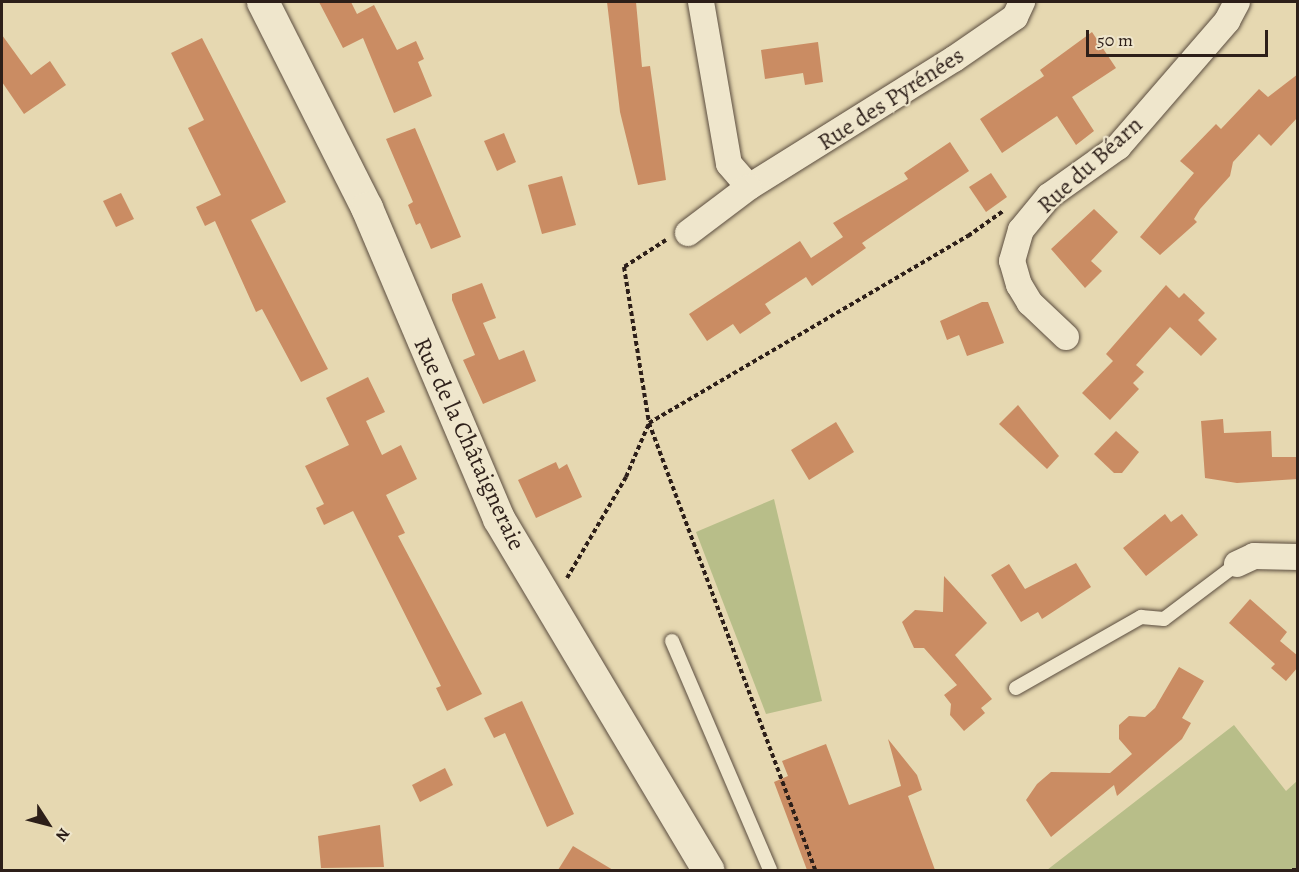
<!DOCTYPE html>
<meta charset="utf-8">
<style>
body{margin:0}
#map{position:relative;width:1299px;height:872px;overflow:hidden;background:#e6d8b1;font-family:Alegreya,serif}
div>[style]{position:absolute}
[style*='--x']{left:calc(var(--x)*1px);top:calc(var(--y)*1px);width:calc(var(--w)*1px);rotate:calc(var(--a)*1deg)}
.green>*{inset:0;background:#b8be89}
.building>*{inset:0;background:#ca8c63}
.path>*{height:4px;margin-top:-2px;transform-origin:0;background:repeating-linear-gradient(90deg,#2d1f19 0 4.5px,transparent 0 7.5px)}
.roads{filter:drop-shadow(0 0 2px #5b4d3f) drop-shadow(0 0 2px #5b4d3f)}
.service>*{height:14px;margin:-7px;padding:0 7px;transform-origin:7px;border-radius:7px;background:#efe6cc}
.minor>*{height:26px;margin:-13px;padding:0 13px;transform-origin:13px;border-radius:13px;background:#efe6cc}
.tertiary>*{height:32px;margin:-16px;padding:0 16px;transform-origin:16px;border-radius:16px;background:#efe6cc}
span{translate:-50% -50%;white-space:nowrap;text-align:center;line-height:1.15;-webkit-text-stroke:4.5px #efe6cc;paint-order:stroke}
.street-label{font-size:24px;color:#2d1f19}
.frame{position:absolute;inset:0;border:3px solid #2d1f19;pointer-events:none}
.north{position:absolute;left:18px;top:794px;width:60px;height:60px;-webkit-text-stroke:4px #efe6cc;paint-order:stroke;rotate:126deg;font-size:16px;font-weight:700;line-height:24px;text-align:center;color:#2d1f19}
.north::after{content:'';display:block;margin:auto;width:21px;height:27px;background:#2d1f19;clip-path:polygon(50% 0,100% 100%,50% 72%,0 100%)}
.scale{position:absolute;left:1086px;top:30px;width:182px;height:27px;box-sizing:border-box;border:3px solid #2d1f19;border-top:0;padding-left:8px;font-size:18px;line-height:21px;white-space:nowrap;color:#2d1f19;-webkit-text-stroke:4px #efe6cc;paint-order:stroke}
</style>
<div id="map">
<div class="green">
<div style="clip-path:polygon(774px 499px,822px 701px,766px 714px,696px 532px)"></div>
<div style="clip-path:polygon(1234px 725px,1286px 791px,1297px 781px,1297px 870px,1047px 870px)"></div>
</div>
<div class="building">
<div style="clip-path:polygon(319px 2px,351px 2px,357px 14px,374px 5px,397px 50px,416px 41px,424px 59px,418px 62px,432px 96px,394px 113px,363px 38px,343px 48px)"></div>
<div style="clip-path:polygon(607px 2px,636px 2px,642px 67px,650px 66px,666px 180px,638px 185px,620px 112px)"></div>
<div style="clip-path:polygon(1092px 32px,1116px 68px,1072px 97px,1094px 131px,1076px 145px,1057px 116px,1002px 153px,980px 119px,1044px 76px,1040px 70px)"></div>
<div style="clip-path:polygon(2px 35px,31px 75px,50px 61px,66px 85px,24px 114px,2px 82px)"></div>
<div style="clip-path:polygon(202px 38px,286px 202px,251px 220px,328px 369px,301px 382px,262px 309px,256px 312px,215px 221px,205px 226px,196px 207px,221px 195px,188px 128px,204px 120px,171px 53px)"></div>
<div style="clip-path:polygon(818px 42px,823px 82px,805px 85px,803px 73px,765px 79px,761px 50px)"></div>
<div style="clip-path:polygon(1298px 74px,1298px 117px,1271px 146px,1259px 134px,1233px 162px,1230px 176px,1200px 209px,1194px 219px,1197px 222px,1160px 255px,1140px 237px,1194px 173px,1180px 161px,1216px 124px,1221px 129px,1259px 89px,1268px 97px)"></div>
<div style="clip-path:polygon(415px 128px,461px 237px,431px 249px,420px 223px,416px 225px,408px 205px,413px 202px,386px 139px)"></div>
<div style="clip-path:polygon(504px 133px,516px 162px,497px 171px,484px 141px)"></div>
<div style="clip-path:polygon(950px 142px,969px 171px,862px 243px,866px 248px,812px 286px,806px 277px,765px 304px,771px 313px,740px 334px,733px 324px,707px 341px,689px 314px,800px 241px,811px 258px,843px 237px,833px 223px,908px 179px,904px 173px)"></div>
<div style="clip-path:polygon(991px 173px,1007px 197px,986px 212px,969px 187px)"></div>
<div style="clip-path:polygon(562px 176px,576px 225px,542px 234px,528px 185px)"></div>
<div style="clip-path:polygon(121px 193px,134px 219px,116px 227px,103px 201px)"></div>
<div style="clip-path:polygon(1094px 209px,1118px 232px,1091px 261px,1102px 271px,1085px 288px,1051px 249px)"></div>
<div style="clip-path:polygon(482px 283px,496px 318px,483px 323px,499px 360px,524px 350px,536px 381px,483px 404px,463px 360px,475px 355px,452px 300px,452px 294px)"></div>
<div style="clip-path:polygon(1166px 285px,1179px 298px,1184px 293px,1205px 313px,1198px 320px,1217px 339px,1201px 356px,1170px 327px,1136px 365px,1144px 372px,1133px 383px,1139px 389px,1110px 420px,1082px 393px,1113px 361px,1106px 354px)"></div>
<div style="clip-path:polygon(982px 302px,988px 302px,1004px 343px,967px 356px,959px 335px,947px 340px,940px 321px)"></div>
<div style="clip-path:polygon(368px 377px,385px 412px,366px 421px,382px 455px,401px 445px,417px 479px,386px 495px,405px 533px,398px 536px,482px 694px,447px 711px,436px 688px,441px 686px,353px 511px,324px 525px,316px 508px,324px 504px,305px 466px,349px 445px,326px 398px)"></div>
<div style="clip-path:polygon(1018px 405px,1059px 456px,1047px 469px,999px 424px)"></div>
<div style="clip-path:polygon(1223px 419px,1224px 433px,1271px 431px,1272px 457px,1298px 457px,1298px 479px,1237px 483px,1205px 478px,1201px 421px)"></div>
<div style="clip-path:polygon(836px 422px,854px 452px,809px 480px,791px 450px)"></div>
<div style="clip-path:polygon(1116px 431px,1139px 452px,1122px 473px,1114px 473px,1094px 454px)"></div>
<div style="clip-path:polygon(556px 462px,559px 469px,567px 464px,582px 497px,536px 518px,518px 480px)"></div>
<div style="clip-path:polygon(1165px 514px,1171px 522px,1182px 514px,1198px 535px,1146px 576px,1123px 548px)"></div>
<div style="clip-path:polygon(1076px 563px,1091px 587px,1042px 619px,1038px 612px,1021px 622px,991px 575px,1009px 564px,1025px 589px)"></div>
<div style="clip-path:polygon(944px 576px,987px 623px,955px 655px,992px 699px,981px 708px,985px 713px,964px 731px,950px 715px,951px 704px,944px 695px,957px 685px,924px 648px,914px 648px,902px 622px,915px 610px,943px 612px)"></div>
<div style="clip-path:polygon(1250px 599px,1287px 632px,1280px 641px,1298px 656px,1298px 667px,1286px 681px,1271px 668px,1275px 664px,1229px 623px)"></div>
<div style="clip-path:polygon(1179px 667px,1204px 681px,1182px 718px,1191px 723px,1182px 739px,1117px 796px,1114px 785px,1051px 837px,1026px 800px,1037px 784px,1051px 772px,1110px 773px,1132px 754px,1119px 739px,1119px 725px,1129px 716px,1145px 717px,1155px 708px)"></div>
<div style="clip-path:polygon(522px 701px,574px 814px,547px 827px,505px 733px,494px 738px,484px 718px)"></div>
<div style="clip-path:polygon(888px 739px,917px 775px,922px 790px,908px 796px,935px 870px,807px 870px,774px 782px,788px 776px,782px 761px,826px 744px,849px 805px,901px 786px)"></div>
<div style="clip-path:polygon(445px 768px,453px 785px,420px 802px,412px 785px)"></div>
<div style="clip-path:polygon(380px 825px,384px 867px,321px 868px,318px 836px)"></div>
<div style="clip-path:polygon(573px 846px,613px 870px,558px 870px)"></div>
</div>
<div class="path">
<div style="--x:666;--y:240;--w:50;--a:147.3"></div>
<div style="--x:624;--y:267;--w:158;--a:80.9"></div>
<div style="--x:649;--y:423;--w:477;--a:69.6"></div>
<div style="--x:567;--y:578;--w:117;--a:-59.7"></div>
<div style="--x:626;--y:477;--w:59;--a:-66.9"></div>
<div style="--x:649;--y:423;--w:370;--a:-30.4"></div>
<div style="--x:968;--y:236;--w:43;--a:-35.5"></div>
<div style="--x:1292;--y:870;--w:6;--a:0"></div>
</div>
<div class="roads">
<div class="service">
<div style="--x:672;--y:641;--w:249;--a:66.8"></div>
<div style="--x:1016;--y:688;--w:144;--a:-29.6"></div>
<div style="--x:1141;--y:617;--w:23;--a:5"></div>
<div style="--x:1164;--y:619;--w:91;--a:-37"></div>
</div>
<div class="minor">
<div style="--x:701;--y:2;--w:164;--a:80.2"></div>
<div style="--x:729;--y:164;--w:30;--a:49"></div>
<div style="--x:749;--y:187;--w:242;--a:-32"></div>
<div style="--x:954;--y:59;--w:74;--a:-34.5"></div>
<div style="--x:1015;--y:17;--w:17;--a:-65"></div>
<div style="--x:688;--y:233;--w:76;--a:-37"></div>
<div style="--x:1066;--y:337;--w:50;--a:-136.6"></div>
<div style="--x:1030;--y:303;--w:21;--a:-121"></div>
<div style="--x:1019;--y:285;--w:25;--a:-106"></div>
<div style="--x:1012;--y:261;--w:32;--a:-74"></div>
<div style="--x:1021;--y:230;--w:44;--a:-50.5"></div>
<div style="--x:1049;--y:196;--w:85;--a:-35.4"></div>
<div style="--x:1118;--y:147;--w:167;--a:-49.1"></div>
<div style="--x:1227;--y:21;--w:21;--a:-62"></div>
<div style="--x:1237;--y:564;--w:19;--a:-25"></div>
<div style="--x:1254;--y:556;--w:44;--a:1.3"></div>
</div>
<div class="tertiary">
<div style="--x:263;--y:2;--w:231;--a:63.2"></div>
<div style="--x:367;--y:208;--w:338;--a:67"></div>
<div style="--x:499;--y:519;--w:409;--a:59.2"></div>
</div>
</div>
<div class="street-label">
<span style="left:891px;top:99px;rotate:-33deg">Rue des Pyrénées</span>
<span style="left:1090px;top:165px;rotate:-42deg">Rue du Béarn</span>
<span style="left:469px;top:444px;rotate:65deg">Rue de la Châtaigneraie</span>
</div>
<div class="frame"></div>
<div class="north">N</div>
<div class="scale">50 m</div>
</div>
